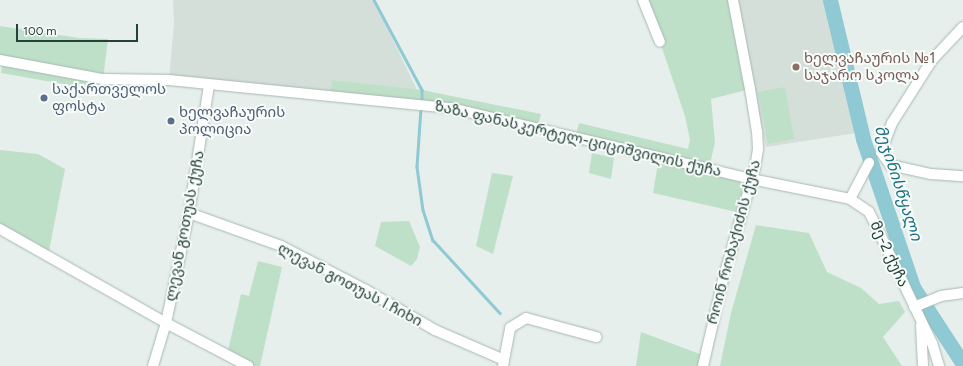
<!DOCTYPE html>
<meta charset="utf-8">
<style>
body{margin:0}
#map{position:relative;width:963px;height:366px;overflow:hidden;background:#e6efeb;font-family:Figtree,"Noto Sans Georgian",sans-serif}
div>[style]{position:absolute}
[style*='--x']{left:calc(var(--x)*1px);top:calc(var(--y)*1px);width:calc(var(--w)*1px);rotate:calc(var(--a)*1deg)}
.built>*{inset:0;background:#d4dfda}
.green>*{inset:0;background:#bfe0c8}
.stream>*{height:2.5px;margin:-1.25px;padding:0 1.25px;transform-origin:1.25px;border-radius:1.25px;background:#8ec9d4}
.river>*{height:15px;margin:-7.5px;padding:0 7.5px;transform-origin:7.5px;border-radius:7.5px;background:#8ec9d4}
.roads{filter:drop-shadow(0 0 1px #a8b8b2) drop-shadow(0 0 1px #a8b8b2)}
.minor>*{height:10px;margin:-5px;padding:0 5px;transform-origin:5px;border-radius:5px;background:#fff}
.dots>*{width:11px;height:11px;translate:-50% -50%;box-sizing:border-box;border:2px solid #f7fbf9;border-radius:50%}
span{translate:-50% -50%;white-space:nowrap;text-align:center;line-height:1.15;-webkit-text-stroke:4px #f7fbf9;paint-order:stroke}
.education-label{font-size:15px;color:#785e54}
.left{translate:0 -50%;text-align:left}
.service-label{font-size:15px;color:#4e5e75}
.street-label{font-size:15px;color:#24423a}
.water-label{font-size:16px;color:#1c6f80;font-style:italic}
.scale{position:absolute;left:16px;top:24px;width:122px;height:18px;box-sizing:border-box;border:2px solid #24423a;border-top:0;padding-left:5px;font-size:12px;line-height:14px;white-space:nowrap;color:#24423a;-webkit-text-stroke:3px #f7fbf9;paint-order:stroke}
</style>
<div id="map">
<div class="built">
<div style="clip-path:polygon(173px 0,372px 0,382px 17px,417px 90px,332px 80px,329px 95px,169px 80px,174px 24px)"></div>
<div style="clip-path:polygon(737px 0,826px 0,856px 133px,766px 147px)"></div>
</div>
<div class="green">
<div style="clip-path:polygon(643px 0,733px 0,750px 89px,711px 99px,715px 142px,709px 169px,751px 179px,741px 213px,653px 193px,659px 157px,575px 138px,579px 123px,688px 149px,690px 140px,685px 116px,660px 42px)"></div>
<div style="clip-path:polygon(0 26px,79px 38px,108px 39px,103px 79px,87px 77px,86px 88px,1px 73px,3px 60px,0 60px)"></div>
<div style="clip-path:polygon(332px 80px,422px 90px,541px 114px,537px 129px,489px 117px,329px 95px)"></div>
<div style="clip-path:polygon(785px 87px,794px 139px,768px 144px,758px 92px)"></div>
<div style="clip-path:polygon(0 150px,38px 154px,65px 169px,48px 256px,0 229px)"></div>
<div style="clip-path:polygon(592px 153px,614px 158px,611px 179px,589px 173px)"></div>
<div style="clip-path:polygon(492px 173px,513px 176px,493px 254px,476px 246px)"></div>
<div style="clip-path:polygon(409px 221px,420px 247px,417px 259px,411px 266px,375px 246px,381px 222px)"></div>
<div style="clip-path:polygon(756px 225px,809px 233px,827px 272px,861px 288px,879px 304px,899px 301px,905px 312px,883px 337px,902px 366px,720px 366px,731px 313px)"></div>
<div style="clip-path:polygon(258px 261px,282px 267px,260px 366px,248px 366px,227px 355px,241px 294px,249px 296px)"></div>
<div style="clip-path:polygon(641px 332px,705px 356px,703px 366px,636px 366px)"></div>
</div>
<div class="stream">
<div style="--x:374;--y:0;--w:102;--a:61.9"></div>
<div style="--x:422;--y:90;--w:13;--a:90"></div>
<div style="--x:421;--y:108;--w:59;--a:93.9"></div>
<div style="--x:417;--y:167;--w:43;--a:82.1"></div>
<div style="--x:423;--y:210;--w:32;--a:72"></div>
<div style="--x:433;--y:240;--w:99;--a:47.5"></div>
</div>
<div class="river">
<div style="--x:830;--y:0;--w:143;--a:76.6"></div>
<div style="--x:863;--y:139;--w:156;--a:71.3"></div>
<div style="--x:913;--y:287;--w:92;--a:57"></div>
</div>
<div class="roads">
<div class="minor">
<div style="--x:643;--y:0;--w:45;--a:68"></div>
<div style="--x:963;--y:27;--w:45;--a:133.2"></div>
<div style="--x:932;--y:60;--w:75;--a:122.4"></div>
<div style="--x:892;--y:123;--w:31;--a:111"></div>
<div style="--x:881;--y:152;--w:16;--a:55"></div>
<div style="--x:890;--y:165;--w:42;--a:12.4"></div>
<div style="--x:931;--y:174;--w:32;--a:4"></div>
<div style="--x:0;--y:60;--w:105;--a:10.5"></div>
<div style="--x:103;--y:79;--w:66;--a:0.9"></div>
<div style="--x:169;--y:80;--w:283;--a:5.7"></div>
<div style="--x:451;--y:108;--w:308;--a:13.3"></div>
<div style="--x:751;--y:179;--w:101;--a:11.4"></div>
<div style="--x:850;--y:199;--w:23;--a:34"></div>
<div style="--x:869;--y:212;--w:20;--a:63"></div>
<div style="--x:878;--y:230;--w:125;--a:64.5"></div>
<div style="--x:932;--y:343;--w:24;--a:73"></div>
<div style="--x:850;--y:199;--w:41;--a:-62.2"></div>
<div style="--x:189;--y:213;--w:98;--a:19.7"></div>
<div style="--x:281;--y:246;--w:96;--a:27.4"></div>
<div style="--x:366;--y:290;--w:80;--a:30.1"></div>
<div style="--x:435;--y:330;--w:75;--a:23.5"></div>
<div style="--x:504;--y:360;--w:6;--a:99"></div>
<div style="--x:0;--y:229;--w:191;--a:29.5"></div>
<div style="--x:166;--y:323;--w:93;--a:27.7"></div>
<div style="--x:914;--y:307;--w:29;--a:-22"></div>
<div style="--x:941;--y:296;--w:22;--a:-8"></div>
<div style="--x:921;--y:325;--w:41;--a:87.2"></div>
<div style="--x:504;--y:360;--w:33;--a:-79"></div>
<div style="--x:510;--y:328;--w:19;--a:-32"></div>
<div style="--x:526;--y:318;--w:73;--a:15.2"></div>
<div style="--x:153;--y:366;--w:45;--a:-73.2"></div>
<div style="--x:166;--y:323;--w:112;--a:-78.2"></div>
<div style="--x:189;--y:213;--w:130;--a:-81.1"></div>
<div style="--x:703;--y:366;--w:92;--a:-76.9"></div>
<div style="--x:724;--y:276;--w:112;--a:-74"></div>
<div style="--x:755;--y:168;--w:19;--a:-81"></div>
<div style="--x:758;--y:149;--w:17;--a:-93"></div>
<div style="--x:757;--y:132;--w:44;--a:-99.2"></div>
<div style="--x:750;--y:89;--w:91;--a:-100.8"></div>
</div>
</div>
<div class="dots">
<div style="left:796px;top:67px;background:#8d6e63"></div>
<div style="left:44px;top:98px;background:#5c6f8a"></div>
<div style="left:171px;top:121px;background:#5c6f8a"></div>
</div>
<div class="education-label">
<span class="left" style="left:804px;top:67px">ხელვაჩაურის №1<br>საჯარო სკოლა</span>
</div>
<div class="service-label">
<span class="left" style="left:52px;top:98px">საქართველოს<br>ფოსტა</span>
<span class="left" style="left:179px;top:121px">ხელვაჩაურის<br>პოლიცია</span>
</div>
<div class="street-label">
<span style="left:578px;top:139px;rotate:13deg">ზაზა ფანასკერტელ-ციციშვილის ქუჩა</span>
<span style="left:185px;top:226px;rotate:-79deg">ლევან გოთუას ქუჩა</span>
<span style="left:734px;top:242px;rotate:-75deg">როინ რობაქიძის ქუჩა</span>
<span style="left:889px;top:254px;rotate:65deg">მე-2 ქუჩა</span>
<span style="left:350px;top:285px;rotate:28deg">ლევან გოთუას I ჩიხი</span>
</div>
<div class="water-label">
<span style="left:898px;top:183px;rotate:72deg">მეჯინისწყალი</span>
</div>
<div class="scale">100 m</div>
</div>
